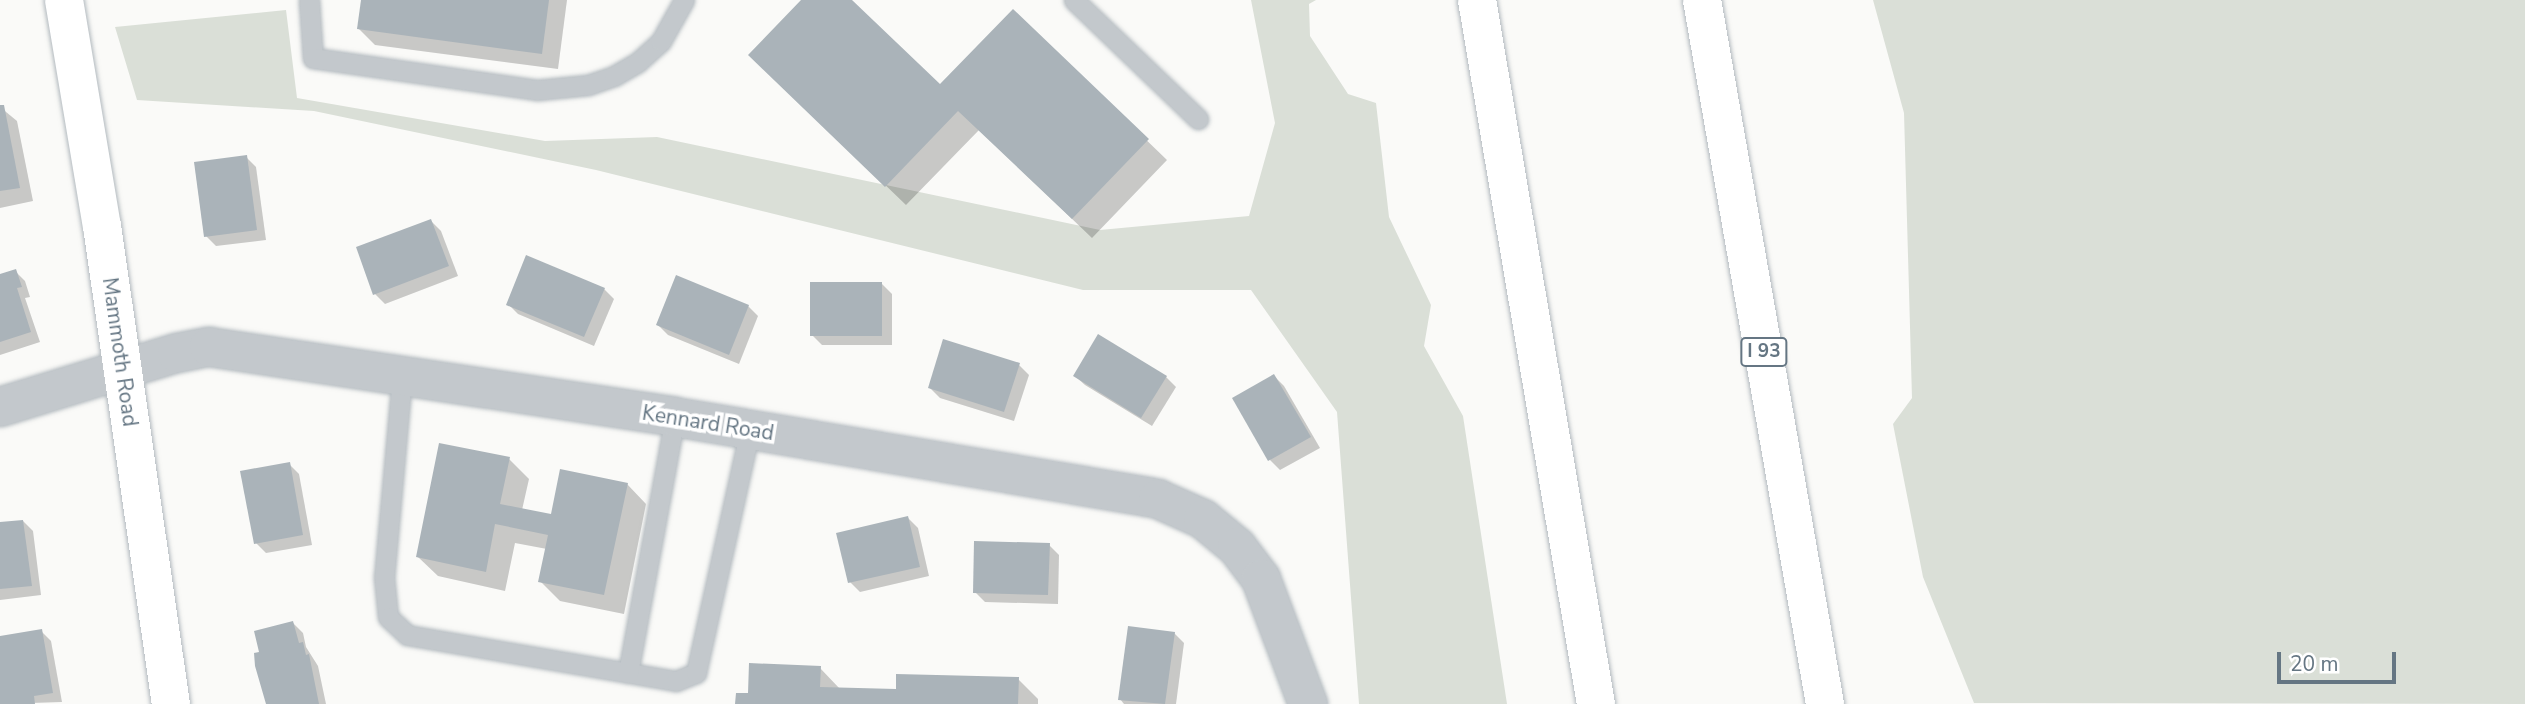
<!DOCTYPE html>
<style>
body{margin:0}
#map{position:relative;width:2525px;height:704px;overflow:hidden;background:#fafaf8;font-family:"Nunito Sans",sans-serif}
div>[style]{position:absolute}
[style*='--x']{left:calc(var(--x)*1px);top:calc(var(--y)*1px);width:calc(var(--w)*1px);rotate:calc(var(--a)*1deg)}
.green>*{inset:0;background:#dadfd7}
.shadow>*{inset:0;background:#0003}
.building>*{inset:0;background:#aab3b9}
.roads{filter:drop-shadow(0 0 2px #b3babf) drop-shadow(0 0 2px #b3babf)}
.lane>*{height:19px;margin:-9.5px;padding:0 9.5px;transform-origin:9.5px;border-radius:9.5px;background:#c3c8cc}
.street>*{height:38px;margin:-19px;padding:0 19px;transform-origin:19px;border-radius:19px;background:#c3c8cc}
.secondary>*{height:38px;margin:-19px;padding:0 19px;transform-origin:19px;border-radius:19px;background:#fff}
.highway>*{height:38px;margin:-19px;padding:0 19px;transform-origin:19px;border-radius:19px;background:#fff}
span{translate:-50% -50%;white-space:nowrap;text-align:center;line-height:1.15;-webkit-text-stroke:7px #fff;paint-order:stroke}
.shield-label span{padding:2px 5px;background:#fff;border:2px solid;border-radius:5px;-webkit-text-stroke-width:0}
.shield-label{font-size:19px;color:#657683;font-weight:700}
.street-label{font-size:21px;color:#657683}
.scale{position:absolute;left:2277px;top:652px;width:119px;height:32px;box-sizing:border-box;border:4px solid #657683;border-top:0;padding-left:9px;font-size:21px;line-height:24px;white-space:nowrap;color:#657683;-webkit-text-stroke:5px #fff;paint-order:stroke}
</style>
<div id="map">
<div class="green">
<div style="clip-path:polygon(1251px 0,1316px 0,1309px 4px,1310px 36px,1348px 94px,1376px 103px,1389px 217px,1431px 305px,1424px 346px,1463px 416px,1507px 704px,1359px 704px,1337px 412px,1251px 290px,1083px 290px,596px 170px,314px 111px,137px 100px,115px 27px,286px 10px,297px 98px,545px 141px,657px 137px,1100px 230px,1249px 216px,1275px 123px)"></div>
<div style="clip-path:polygon(1873px 0,2525px 0,2525px 704px,1974px 703px,1923px 577px,1893px 424px,1912px 398px,1904px 113px)"></div>
</div>
<div class="shadow">
<div style="clip-path:polygon(362px 0,567px 0,558px 69px,375px 45px,359px 29px)"></div>
<div style="clip-path:polygon(804px 0,849px 0,940px 87px,1013px 11px,1167px 160px,1092px 238px,979px 130px,906px 205px,770px 74px)"></div>
<div style="clip-path:polygon(0 107px,17px 121px,33px 201px,0 208px)"></div>
<div style="clip-path:polygon(246px 157px,256px 167px,266px 240px,216px 246px,206px 236px)"></div>
<div style="clip-path:polygon(431px 221px,441px 231px,458px 276px,385px 304px,375px 294px)"></div>
<div style="clip-path:polygon(15px 271px,25px 281px,30px 297px,25px 298px,40px 342px,0 355px,0 276px)"></div>
<div style="clip-path:polygon(882px 284px,892px 294px,892px 345px,822px 345px,812px 335px)"></div>
<div style="clip-path:polygon(604px 289px,614px 299px,594px 346px,518px 314px,508px 304px)"></div>
<div style="clip-path:polygon(748px 306px,758px 316px,739px 364px,668px 335px,658px 325px)"></div>
<div style="clip-path:polygon(1019px 365px,1029px 375px,1014px 421px,940px 398px,930px 388px)"></div>
<div style="clip-path:polygon(1075px 376px,1166px 377px,1176px 387px,1152px 426px,1085px 385px)"></div>
<div style="clip-path:polygon(1274px 376px,1284px 386px,1320px 448px,1280px 470px,1270px 460px,1234px 399px)"></div>
<div style="clip-path:polygon(509px 459px,529px 479px,522px 510px,553px 516px,627px 484px,646px 504px,624px 614px,560px 601px,540px 581px,547px 549px,515px 543px,505px 591px,438px 576px,418px 557px)"></div>
<div style="clip-path:polygon(289px 464px,299px 474px,312px 545px,266px 553px,256px 543px)"></div>
<div style="clip-path:polygon(908px 518px,918px 528px,929px 576px,860px 592px,850px 582px)"></div>
<div style="clip-path:polygon(23px 521px,33px 531px,41px 595px,0 600px,0 524px)"></div>
<div style="clip-path:polygon(1049px 545px,1059px 555px,1058px 604px,985px 602px,975px 592px)"></div>
<div style="clip-path:polygon(293px 623px,303px 633px,306px 647px,318px 666px,326px 704px,267px 704px,256px 666px,262px 653px)"></div>
<div style="clip-path:polygon(41px 631px,51px 641px,62px 702px,0 704px,0 638px)"></div>
<div style="clip-path:polygon(1174px 633px,1184px 643px,1176px 704px,1124px 704px,1120px 699px)"></div>
<div style="clip-path:polygon(820px 668px,840px 689px,897px 690px,1018px 679px,1038px 699px,1038px 704px,737px 704px,750px 695px)"></div>
</div>
<div class="building">
<div style="clip-path:polygon(361px 0,549px 0,542px 54px,357px 29px)"></div>
<div style="clip-path:polygon(801px 0,852px 0,940px 84px,1013px 9px,1149px 139px,1072px 219px,958px 111px,885px 187px,748px 55px)"></div>
<div style="clip-path:polygon(0 105px,4px 105px,20px 188px,0 191px)"></div>
<div style="clip-path:polygon(247px 155px,257px 230px,204px 237px,194px 162px)"></div>
<div style="clip-path:polygon(431px 219px,449px 266px,373px 295px,356px 247px)"></div>
<div style="clip-path:polygon(526px 255px,605px 288px,584px 337px,506px 305px)"></div>
<div style="clip-path:polygon(16px 269px,22px 287px,17px 288px,31px 332px,0 342px,0 274px)"></div>
<div style="clip-path:polygon(676px 275px,749px 305px,729px 355px,656px 325px)"></div>
<div style="clip-path:polygon(810px 282px,882px 282px,882px 336px,810px 336px)"></div>
<div style="clip-path:polygon(1098px 334px,1167px 376px,1141px 418px,1073px 376px)"></div>
<div style="clip-path:polygon(943px 339px,1020px 363px,1004px 412px,928px 388px)"></div>
<div style="clip-path:polygon(1274px 374px,1311px 437px,1268px 461px,1232px 398px)"></div>
<div style="clip-path:polygon(439px 443px,510px 457px,500px 504px,551px 514px,560px 469px,628px 483px,604px 595px,538px 582px,548px 535px,495px 524px,486px 572px,416px 557px)"></div>
<div style="clip-path:polygon(290px 462px,303px 535px,254px 544px,240px 471px)"></div>
<div style="clip-path:polygon(908px 516px,920px 567px,848px 583px,836px 533px)"></div>
<div style="clip-path:polygon(23px 520px,32px 586px,0 589px,0 522px)"></div>
<div style="clip-path:polygon(974px 541px,1050px 543px,1048px 595px,973px 593px)"></div>
<div style="clip-path:polygon(293px 621px,299px 643px,303px 642px,306px 655px,309px 654px,319px 704px,266px 704px,255px 666px,254px 653px,259px 652px,254px 631px)"></div>
<div style="clip-path:polygon(1128px 626px,1175px 632px,1165px 704px,1118px 700px)"></div>
<div style="clip-path:polygon(42px 629px,53px 693px,34px 696px,35px 704px,0 704px,0 636px)"></div>
<div style="clip-path:polygon(749px 663px,821px 666px,820px 687px,896px 689px,896px 674px,1019px 677px,1018px 704px,735px 704px,736px 693px,748px 693px)"></div>
</div>
<div class="roads">
<div class="lane">
<div style="--x:309;--y:0;--w:58;--a:86.1"></div>
<div style="--x:313;--y:58;--w:226;--a:8.1"></div>
<div style="--x:537;--y:90;--w:51;--a:-5.6"></div>
<div style="--x:588;--y:85;--w:28;--a:-19"></div>
<div style="--x:614;--y:76;--w:28;--a:-30"></div>
<div style="--x:638;--y:62;--w:31;--a:-42"></div>
<div style="--x:661;--y:41;--w:47;--a:-60.7"></div>
<div style="--x:1074;--y:0;--w:172;--a:43.8"></div>
<div style="--x:402;--y:377;--w:201;--a:95.1"></div>
<div style="--x:384;--y:577;--w:40;--a:84.3"></div>
<div style="--x:388;--y:617;--w:26;--a:43"></div>
<div style="--x:407;--y:635;--w:273;--a:9.7"></div>
<div style="--x:676;--y:681;--w:22;--a:-22"></div>
<div style="--x:696;--y:673;--w:249;--a:-77.5"></div>
<div style="--x:628;--y:673;--w:260;--a:-79.6"></div>
</div>
<div class="street">
<div style="--x:0;--y:407;--w:185;--a:-17"></div>
<div style="--x:177;--y:353;--w:33;--a:-11"></div>
<div style="--x:209;--y:347;--w:471;--a:8.5"></div>
<div style="--x:675;--y:417;--w:490;--a:9.6"></div>
<div style="--x:1158;--y:499;--w:49;--a:24"></div>
<div style="--x:1203;--y:519;--w:44;--a:39.5"></div>
<div style="--x:1237;--y:547;--w:40;--a:53"></div>
<div style="--x:1261;--y:579;--w:134;--a:69.4"></div>
</div>
<div class="secondary">
<div style="--x:64;--y:0;--w:229;--a:80.5"></div>
<div style="--x:102;--y:226;--w:483;--a:81.8"></div>
</div>
<div class="highway">
<div style="--x:1477;--y:0;--w:714;--a:80.41"></div>
<div style="--x:1702;--y:0;--w:715;--a:80.09"></div>
</div>
</div>
<div class="shield-label">
<span style="left:1764px;top:352px">I 93</span>
</div>
<div class="street-label">
<span style="left:120px;top:352px;rotate:82deg">Mammoth Road</span>
<span style="left:708px;top:423px;rotate:9deg">Kennard Road</span>
</div>
<div class="scale">20 m</div>
</div>
